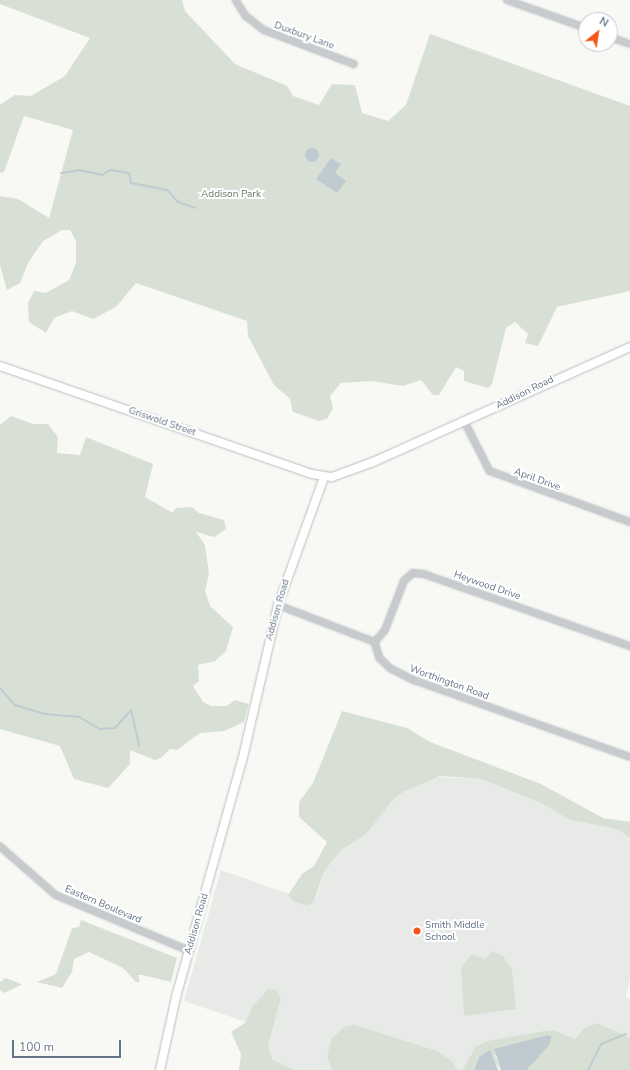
<!DOCTYPE html>
<style>
body{margin:0}
#map{position:relative;width:630px;height:1070px;overflow:hidden;background:#f8f8f4;font-family:"Nunito Sans",sans-serif}
div>[style]{position:absolute}
[style*='--x']{left:calc(var(--x)*1px);top:calc(var(--y)*1px);width:calc(var(--w)*1px);rotate:calc(var(--a)*1deg)}
.built>*{inset:0;background:#e8eae8}
.green>*{inset:0;background:#d8e0d5}
.water>*{inset:0;background:#c0cbd1}
.round{border-radius:50%}
.stream>*{height:2px;margin:-1px;padding:0 1px;transform-origin:1px;border-radius:1px;background:#c0cbd1}
.roads{filter:drop-shadow(0 0 1px #b9bec3) drop-shadow(0 0 1px #b9bec3)}
.minor>*{height:5.5px;margin:-2.75px;padding:0 2.75px;transform-origin:2.75px;border-radius:2.75px;background:#c7cbce}
.secondary>*{height:8px;margin:-4px;padding:0 4px;transform-origin:4px;border-radius:4px;background:#fff}
.dots>*{width:11px;height:11px;translate:-50% -50%;box-sizing:border-box;border:2px solid #fff;border-radius:50%}
span{translate:-50% -50%;white-space:nowrap;text-align:center;line-height:1.15;-webkit-text-stroke:4px #fff;paint-order:stroke}
.street-label{font-size:10px;color:#647688}
.park-label{font-size:10px;color:#647a5f}
.poi-label{font-size:10px;color:#647688}
.left{translate:0 -50%;text-align:left}
.north{position:absolute;left:578px;top:12px;width:40px;height:40px;box-sizing:border-box;background:#fff;border:1px solid #c1c8cf;border-radius:50%;rotate:30deg;font-size:11px;font-weight:700;line-height:16px;text-align:center;color:#647688}
.north::after{content:'';display:block;margin:auto;width:14px;height:18px;background:#f45518;clip-path:polygon(50% 0,100% 100%,50% 72%,0 100%)}
.scale{position:absolute;left:12px;top:1040px;width:109px;height:18px;box-sizing:border-box;border:2px solid #647688;border-top:0;padding-left:5px;font-size:12px;line-height:14px;white-space:nowrap;color:#647688;-webkit-text-stroke:3px #fff;paint-order:stroke}
</style>
<div id="map">
<div class="built">
<div style="clip-path:polygon(436px 777px,481px 779px,539px 802px,570px 820px,617px 829px,630px 838px,630px 977px,626px 997px,630px 1000px,630px 1038px,598px 1023px,584px 1028px,575px 1039px,555px 1031px,543px 1031px,487px 1041px,471px 1053px,462px 1070px,294px 1070px,273px 1060px,268px 1046px,281px 998px,265px 995px,252px 1007px,246px 1022px,184px 1001px,221px 870px,289px 894px,294px 902px,308px 906px,317px 896px,324px 872px,340px 851px,366px 834px,380px 812px,403px 792px)"></div>
</div>
<div class="green">
<div style="clip-path:polygon(0 0,182px 0,185px 11px,235px 64px,287px 86px,293px 96px,319px 105px,332px 84px,355px 85px,362px 113px,388px 121px,406px 105px,430px 34px,630px 106px,630px 291px,557px 307px,538px 346px,525px 343px,528px 334px,515px 322px,506px 328px,492px 384px,488px 388px,464px 381px,464px 371px,456px 367px,439px 395px,433px 395px,421px 380px,403px 386px,372px 381px,341px 383px,330px 396px,333px 408px,327px 419px,319px 421px,293px 412px,290px 399px,274px 385px,248px 336px,247px 321px,136px 283px,116px 307px,93px 319px,72px 311px,54px 318px,46px 333px,29px 322px,28px 303px,34px 291px,46px 293px,69px 280px,76px 263px,76px 241px,70px 230px,62px 230px,43px 241px,28px 263px,20px 283px,7px 290px,0 265px,0 196px,18px 199px,49px 218px,73px 130px,24px 116px,4px 172px,0 173px,0 105px,15px 95px,31px 96px,65px 76px,90px 38px,0 4px)"></div>
<div style="clip-path:polygon(11px 416px,33px 424px,48px 424px,58px 437px,57px 453px,80px 455px,86px 437px,153px 464px,145px 497px,173px 513px,176px 508px,192px 507px,199px 513px,224px 520px,226px 529px,214px 537px,196px 532px,205px 545px,209px 574px,205px 591px,210px 606px,233px 627px,226px 651px,215px 661px,198px 665px,199px 681px,193px 686px,203px 702px,211px 706px,227px 706px,235px 700px,249px 704px,244px 722px,224px 731px,200px 733px,177px 750px,170px 749px,161px 758px,155px 760px,130px 750px,130px 764px,108px 788px,74px 779px,60px 746px,0 729px,0 425px)"></div>
<div style="clip-path:polygon(342px 711px,407px 728px,430px 742px,541px 784px,603px 818px,630px 822px,630px 838px,617px 829px,570px 820px,539px 802px,481px 779px,440px 776px,403px 792px,391px 802px,366px 834px,340px 851px,324px 872px,314px 901px,308px 906px,294px 902px,288px 895px,302px 874px,314px 866px,327px 842px,299px 817px,299px 802px,313px 783px)"></div>
<div style="clip-path:polygon(81px 920px,177px 958px,171px 982px,142px 975px,138px 975px,140px 982px,136px 982px,123px 968px,89px 952px,74px 959px,72px 972px,62px 988px,37px 982px,56px 974px,72px 928px,79px 927px)"></div>
<div style="clip-path:polygon(492px 951px,503px 956px,512px 969px,516px 1009px,464px 1016px,461px 967px,472px 954px,485px 959px)"></div>
<div style="clip-path:polygon(6px 978px,21px 984px,21px 985px,4px 993px,0 990px,0 982px)"></div>
<div style="clip-path:polygon(268px 989px,276px 990px,281px 998px,268px 1046px,273px 1060px,294px 1070px,239px 1070px,241px 1054px,231px 1032px,245px 1023px,252px 1007px)"></div>
<div style="clip-path:polygon(598px 1023px,630px 1038px,630px 1070px,527px 1070px,552px 1039px,495px 1055px,501px 1070px,495px 1063px,479px 1057px,474px 1070px,462px 1070px,475px 1047px,487px 1041px,543px 1031px,555px 1031px,575px 1039px,584px 1028px)"></div>
<div style="clip-path:polygon(355px 1025px,437px 1051px,452px 1061px,457px 1070px,332px 1070px,327px 1056px,332px 1038px,346px 1026px)"></div>
</div>
<div class="water">
<div class="round" style="left:305px;top:148px;width:14px;height:14px"></div>
<div style="clip-path:polygon(331px 158px,341px 164px,335px 173px,346px 181px,337px 193px,316px 179px)"></div>
<div style="clip-path:polygon(548px 1035px,552px 1037px,549px 1045px,527px 1070px,501px 1070px,494px 1049px)"></div>
<div style="clip-path:polygon(490px 1050px,498px 1070px,474px 1070px,479px 1057px)"></div>
</div>
<div class="stream">
<div style="--x:61;--y:173;--w:18;--a:-9"></div>
<div style="--x:79;--y:170;--w:24;--a:12"></div>
<div style="--x:102;--y:175;--w:9;--a:-32"></div>
<div style="--x:110;--y:170;--w:19;--a:9"></div>
<div style="--x:129;--y:173;--w:10;--a:79"></div>
<div style="--x:131;--y:183;--w:37;--a:11"></div>
<div style="--x:167;--y:190;--w:16;--a:47"></div>
<div style="--x:178;--y:202;--w:18;--a:19"></div>
<div style="--x:0;--y:688;--w:23;--a:49"></div>
<div style="--x:15;--y:705;--w:31;--a:17"></div>
<div style="--x:45;--y:714;--w:34;--a:5"></div>
<div style="--x:79;--y:717;--w:24;--a:30"></div>
<div style="--x:100;--y:729;--w:15;--a:-4"></div>
<div style="--x:115;--y:728;--w:24;--a:-48"></div>
<div style="--x:131;--y:710;--w:37;--a:77"></div>
<div style="--x:588;--y:1070;--w:29;--a:-63"></div>
<div style="--x:601;--y:1044;--w:27;--a:-22"></div>
</div>
<div class="roads">
<div class="minor">
<div style="--x:236;--y:0;--w:19;--a:58"></div>
<div style="--x:246;--y:16;--w:23;--a:38"></div>
<div style="--x:264;--y:30;--w:96;--a:20.7"></div>
<div style="--x:507;--y:0;--w:84;--a:19.5"></div>
<div style="--x:610;--y:37;--w:21;--a:19"></div>
<div style="--x:465;--y:422;--w:55;--a:63"></div>
<div style="--x:490;--y:471;--w:149;--a:20"></div>
<div style="--x:278;--y:605;--w:104;--a:20.9"></div>
<div style="--x:375;--y:642;--w:17;--a:73"></div>
<div style="--x:380;--y:658;--w:14;--a:45"></div>
<div style="--x:390;--y:668;--w:27;--a:27"></div>
<div style="--x:414;--y:680;--w:229;--a:19.6"></div>
<div style="--x:375;--y:642;--w:16;--a:-50"></div>
<div style="--x:385;--y:630;--w:53;--a:-68.8"></div>
<div style="--x:404;--y:581;--w:12;--a:-42"></div>
<div style="--x:413;--y:573;--w:11;--a:5"></div>
<div style="--x:424;--y:574;--w:218;--a:19.3"></div>
<div style="--x:0;--y:846;--w:74;--a:41.2"></div>
<div style="--x:56;--y:895;--w:145;--a:22.7"></div>
</div>
<div class="secondary">
<div style="--x:0;--y:366;--w:330;--a:19.1"></div>
<div style="--x:312;--y:474;--w:20;--a:9"></div>
<div style="--x:332;--y:477;--w:44;--a:-20.1"></div>
<div style="--x:373;--y:462;--w:282;--a:-24.1"></div>
<div style="--x:160;--y:1070;--w:75;--a:-77.6"></div>
<div style="--x:176;--y:997;--w:249;--a:-74.4"></div>
<div style="--x:243;--y:757;--w:156;--a:-77"></div>
<div style="--x:278;--y:605;--w:136;--a:-70.2"></div>
</div>
</div>
<div class="dots">
<div style="left:417px;top:931px;background:#f45518"></div>
</div>
<div class="street-label">
<span style="left:304px;top:36px;rotate:20deg">Duxbury Lane</span>
<span style="left:525px;top:393px;rotate:-26deg">Addison Road</span>
<span style="left:162px;top:422px;rotate:19deg">Griswold Street</span>
<span style="left:537px;top:480px;rotate:20deg">April Drive</span>
<span style="left:487px;top:586px;rotate:19deg">Heywood Drive</span>
<span style="left:278px;top:610px;rotate:-74deg">Addison Road</span>
<span style="left:449px;top:683px;rotate:20deg">Worthington Road</span>
<span style="left:103px;top:905px;rotate:23deg">Eastern Boulevard</span>
<span style="left:197px;top:924px;rotate:-74deg">Addison Road</span>
</div>
<div class="park-label">
<span style="left:231px;top:195px">Addison Park</span>
</div>
<div class="poi-label">
<span class="left" style="left:425px;top:931px">Smith Middle<br>School</span>
</div>
<div class="north">N</div>
<div class="scale">100 m</div>
</div>
